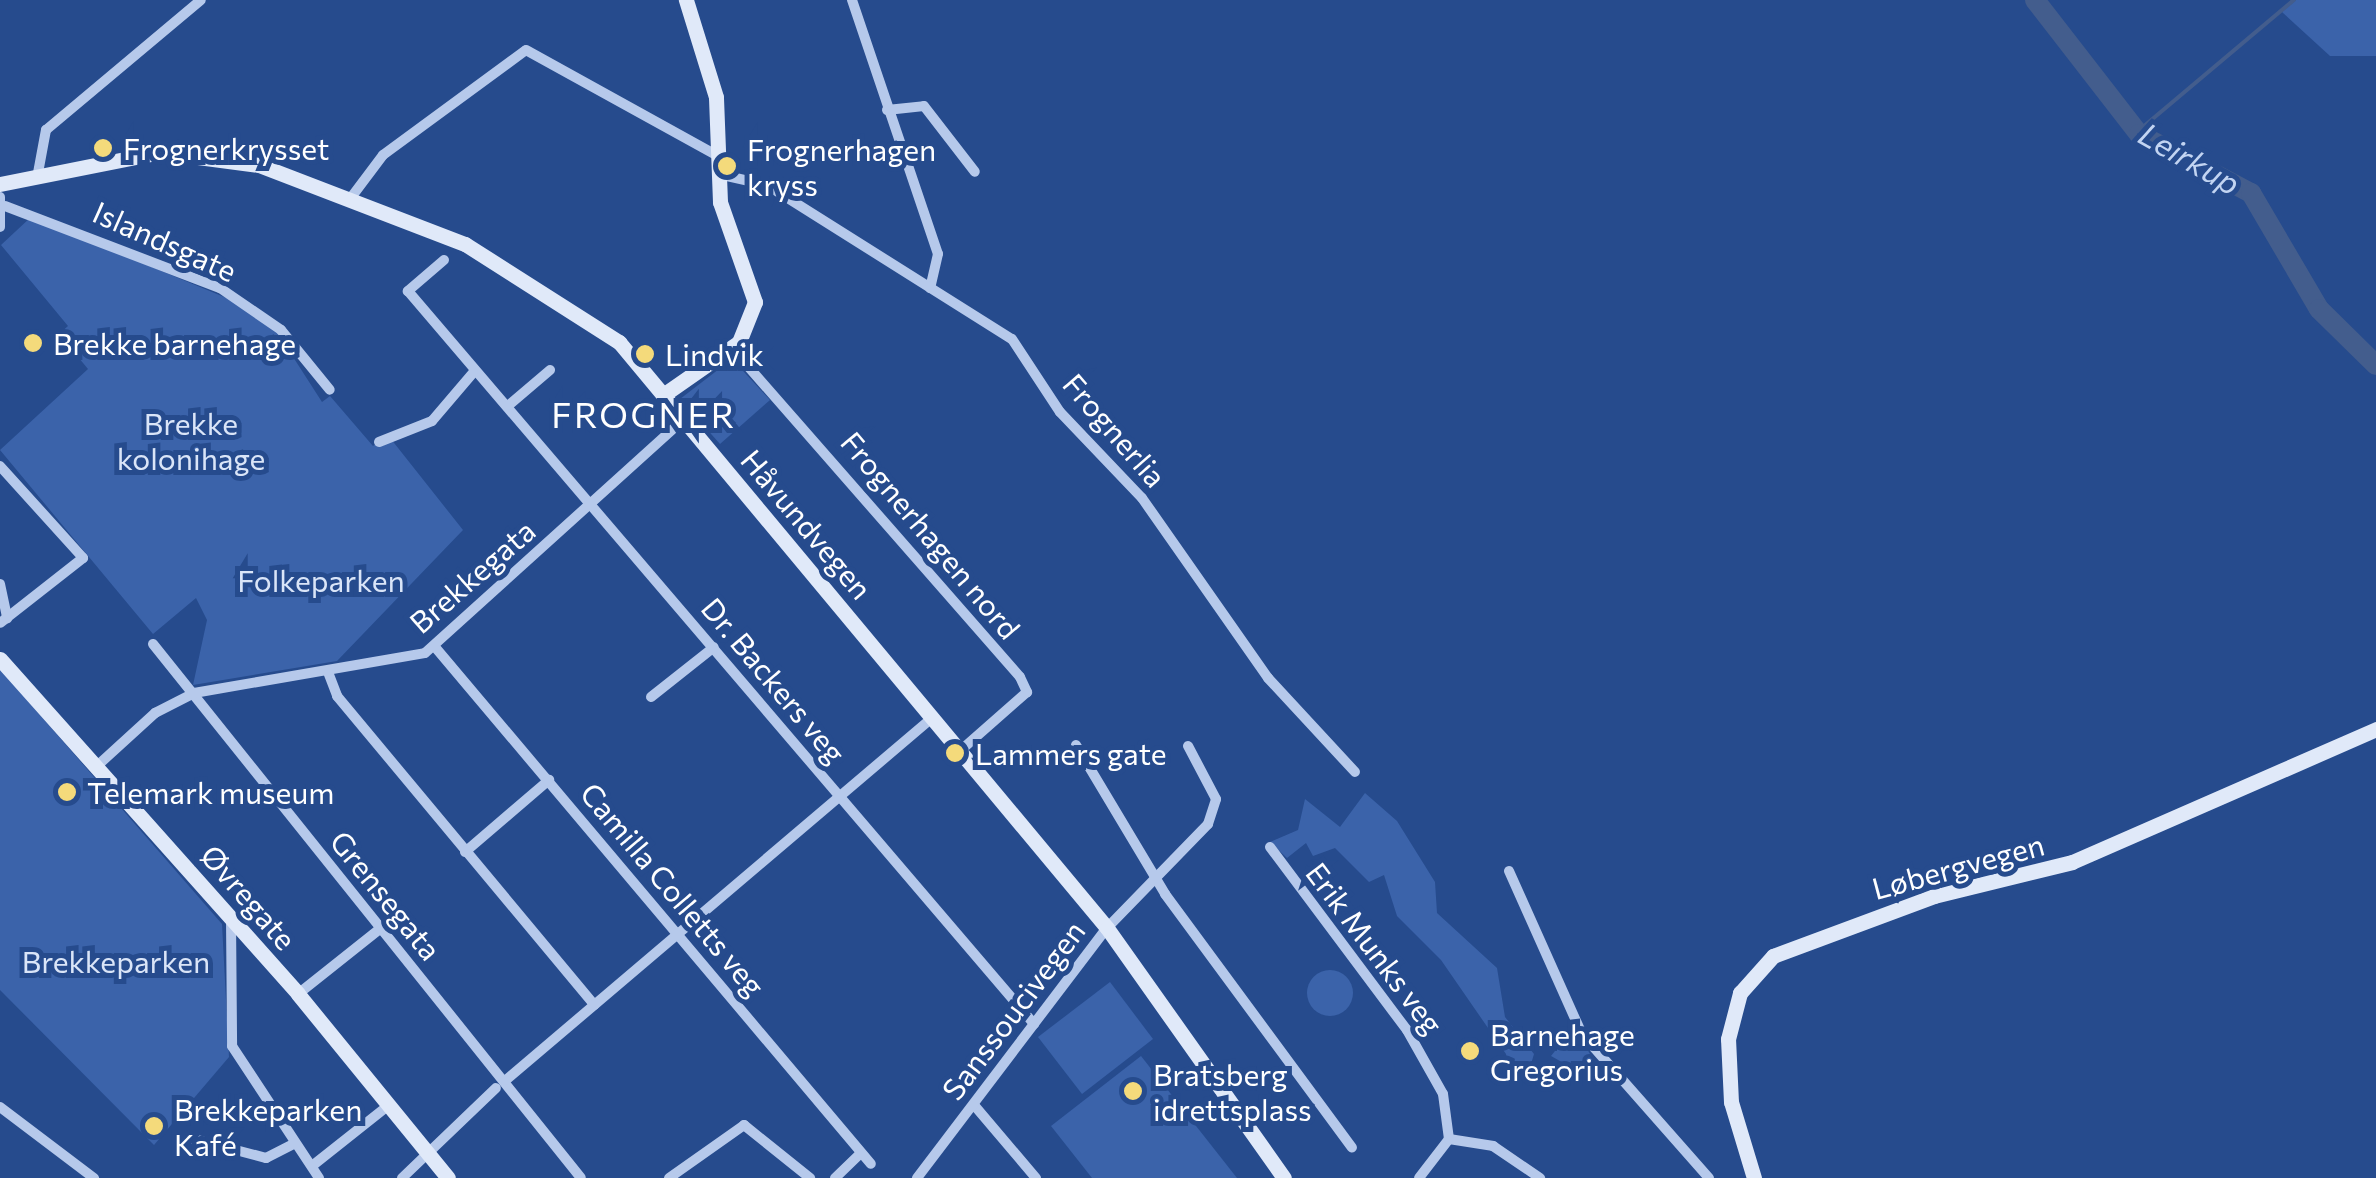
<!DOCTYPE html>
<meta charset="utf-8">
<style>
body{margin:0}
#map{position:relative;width:2376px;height:1178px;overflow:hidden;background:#264b8d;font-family:Commissioner,sans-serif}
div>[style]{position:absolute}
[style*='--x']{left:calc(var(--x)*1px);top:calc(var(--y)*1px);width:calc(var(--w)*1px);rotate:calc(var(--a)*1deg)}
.green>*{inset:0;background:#3b63aa}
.round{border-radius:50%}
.stream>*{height:4px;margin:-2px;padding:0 2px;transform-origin:2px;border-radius:2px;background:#435d8d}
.river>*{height:20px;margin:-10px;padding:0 10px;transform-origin:10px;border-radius:10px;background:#435d8d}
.street>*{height:10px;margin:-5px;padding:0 5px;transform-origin:5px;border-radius:5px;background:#b6c9eb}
.secondary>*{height:15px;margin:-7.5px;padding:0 7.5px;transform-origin:7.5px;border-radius:7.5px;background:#e0e9f9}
.dots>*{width:28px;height:28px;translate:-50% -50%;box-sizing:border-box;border:5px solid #264b8d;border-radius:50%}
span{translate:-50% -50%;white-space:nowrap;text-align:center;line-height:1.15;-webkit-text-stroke:10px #264b8d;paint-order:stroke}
.poi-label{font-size:30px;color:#fff}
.left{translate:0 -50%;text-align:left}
.street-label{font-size:30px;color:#fff}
.park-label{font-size:30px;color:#dae5f8}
.water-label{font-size:32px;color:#c2d4f2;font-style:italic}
.quarter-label{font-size:35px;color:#fff;letter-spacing:2.5px}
</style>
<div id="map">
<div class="green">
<div style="clip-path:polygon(2296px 0,2376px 0,2376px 56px,2330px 56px,2282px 12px)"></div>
<div style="clip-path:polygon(31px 217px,229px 299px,277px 332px,322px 402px,330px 396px,373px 446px,387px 434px,463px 530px,337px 661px,193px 685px,207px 620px,196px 598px,153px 634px,0 450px,88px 369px,59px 334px,68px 326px,1px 245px)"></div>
<div style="clip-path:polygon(732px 359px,770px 400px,720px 444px,680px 399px)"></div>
<div style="clip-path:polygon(0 669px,222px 924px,229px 1057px,154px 1145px,0 990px)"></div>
<div style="clip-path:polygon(1365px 793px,1397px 821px,1435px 882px,1437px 913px,1497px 968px,1505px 1017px,1534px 1054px,1528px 1074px,1519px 1070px,1511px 1085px,1506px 1054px,1441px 960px,1397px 916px,1384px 875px,1369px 882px,1335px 848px,1313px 856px,1306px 843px,1287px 858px,1270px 842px,1298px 830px,1305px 799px,1340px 827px)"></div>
<div class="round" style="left:1307px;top:970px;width:46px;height:46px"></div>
<div style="clip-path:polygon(1110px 982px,1153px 1039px,1082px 1094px,1038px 1037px)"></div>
<div style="clip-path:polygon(1574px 1027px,1593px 1059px,1576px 1070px,1551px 1056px)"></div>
<div style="clip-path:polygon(1141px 1056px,1237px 1178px,1092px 1178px,1051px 1126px)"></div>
</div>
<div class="stream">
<div style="--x:2137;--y:132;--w:205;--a:-40.1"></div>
</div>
<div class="river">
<div style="--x:2035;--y:0;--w:170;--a:52.2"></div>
<div style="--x:2139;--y:134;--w:127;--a:27.8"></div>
<div style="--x:2251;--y:193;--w:134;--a:59.6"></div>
<div style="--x:2319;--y:309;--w:80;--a:44.5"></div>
</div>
<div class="street">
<div style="--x:852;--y:0;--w:268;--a:71.3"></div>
<div style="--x:938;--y:254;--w:35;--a:103"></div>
<div style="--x:887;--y:110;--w:37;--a:-6"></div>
<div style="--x:924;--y:106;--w:83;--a:52.3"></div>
<div style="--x:38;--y:173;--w:44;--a:-79.5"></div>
<div style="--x:46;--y:130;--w:202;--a:-40"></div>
<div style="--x:718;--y:174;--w:50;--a:12.7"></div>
<div style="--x:767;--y:185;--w:289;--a:32.2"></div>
<div style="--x:1012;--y:339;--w:87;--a:56.7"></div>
<div style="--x:1060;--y:412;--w:119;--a:46.4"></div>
<div style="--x:1142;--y:498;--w:220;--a:55"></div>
<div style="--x:1268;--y:678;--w:128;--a:47.2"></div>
<div style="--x:353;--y:195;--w:50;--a:-53.1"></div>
<div style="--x:383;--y:155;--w:177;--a:-36.3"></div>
<div style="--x:526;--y:50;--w:219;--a:28.9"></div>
<div style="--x:0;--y:197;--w:30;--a:90"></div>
<div style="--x:5;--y:206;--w:230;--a:20.9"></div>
<div style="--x:220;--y:288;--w:74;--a:34.5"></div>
<div style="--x:281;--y:330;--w:77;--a:50.8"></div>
<div style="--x:444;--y:260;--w:48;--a:139.3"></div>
<div style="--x:408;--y:291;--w:964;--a:49.5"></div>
<div style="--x:732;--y:348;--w:437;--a:48.8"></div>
<div style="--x:1020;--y:677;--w:17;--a:65"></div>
<div style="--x:1027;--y:692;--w:89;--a:138.6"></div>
<div style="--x:509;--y:405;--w:54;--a:-40.5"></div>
<div style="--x:379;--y:442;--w:57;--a:-21.6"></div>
<div style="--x:432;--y:421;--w:63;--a:-49.5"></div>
<div style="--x:0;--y:466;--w:124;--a:47.9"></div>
<div style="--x:83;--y:558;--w:105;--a:141.9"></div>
<div style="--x:0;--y:584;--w:35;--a:78"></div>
<div style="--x:153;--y:644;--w:684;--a:51.29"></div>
<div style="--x:435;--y:647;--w:676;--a:49.86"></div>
<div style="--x:328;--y:672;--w:26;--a:69"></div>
<div style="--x:337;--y:696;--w:402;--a:50.2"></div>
<div style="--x:651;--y:697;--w:80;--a:-38.4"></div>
<div style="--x:1076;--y:745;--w:174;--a:59.1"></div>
<div style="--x:1165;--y:894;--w:315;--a:53.6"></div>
<div style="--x:97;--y:766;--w:79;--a:-42.4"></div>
<div style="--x:155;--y:713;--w:44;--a:-27.1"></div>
<div style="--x:194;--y:693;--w:234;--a:-9.8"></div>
<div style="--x:425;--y:653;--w:349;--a:-42.1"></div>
<div style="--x:1270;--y:847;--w:229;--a:53.2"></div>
<div style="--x:1407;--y:1030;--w:73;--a:60.6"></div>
<div style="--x:1443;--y:1094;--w:45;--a:82.4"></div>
<div style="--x:1449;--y:1139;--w:49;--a:127.6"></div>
<div style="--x:465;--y:852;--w:111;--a:-40.6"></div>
<div style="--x:1509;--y:871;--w:179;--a:65.9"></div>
<div style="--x:1582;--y:1034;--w:192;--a:48.6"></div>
<div style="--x:231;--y:919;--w:127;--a:89.5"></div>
<div style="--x:232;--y:1046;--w:158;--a:56.6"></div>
<div style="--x:298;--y:994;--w:106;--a:-38.5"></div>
<div style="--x:506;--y:1080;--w:559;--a:-40.36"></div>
<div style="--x:974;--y:1105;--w:96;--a:49.7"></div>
<div style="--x:0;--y:1107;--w:118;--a:37.1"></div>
<div style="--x:190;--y:1138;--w:79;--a:14.7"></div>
<div style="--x:266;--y:1158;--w:33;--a:-27"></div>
<div style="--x:1449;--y:1139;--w:45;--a:9"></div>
<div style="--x:1493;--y:1146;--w:57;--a:34.2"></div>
<div style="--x:312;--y:1166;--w:98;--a:-38.4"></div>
<div style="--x:402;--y:1178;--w:130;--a:-43.8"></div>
<div style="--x:669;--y:1178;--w:92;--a:-35.2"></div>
<div style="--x:744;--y:1125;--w:85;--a:38.8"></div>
<div style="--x:835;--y:1178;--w:36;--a:-44"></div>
<div style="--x:917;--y:1178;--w:314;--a:-52.8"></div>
<div style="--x:1107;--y:928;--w:145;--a:-45.8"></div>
<div style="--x:1208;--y:824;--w:26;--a:-72"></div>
<div style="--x:1216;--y:799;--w:60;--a:-117.8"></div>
</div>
<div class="secondary">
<div style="--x:0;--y:184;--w:163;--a:-11.3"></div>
<div style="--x:160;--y:152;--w:100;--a:7.5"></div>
<div style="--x:259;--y:165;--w:221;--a:21"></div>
<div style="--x:465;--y:244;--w:183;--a:32.5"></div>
<div style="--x:619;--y:342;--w:763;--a:50.21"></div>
<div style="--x:1107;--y:928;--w:306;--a:54.7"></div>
<div style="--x:666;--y:393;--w:89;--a:-34.9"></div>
<div style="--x:739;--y:342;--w:43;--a:-68.2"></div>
<div style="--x:755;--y:302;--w:106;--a:-109.3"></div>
<div style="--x:720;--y:202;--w:105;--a:-92.2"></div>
<div style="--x:716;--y:97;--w:102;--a:-107.2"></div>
<div style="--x:0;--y:659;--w:448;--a:48.3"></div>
<div style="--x:298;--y:994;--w:237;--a:50.8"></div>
<div style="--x:1754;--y:1178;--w:79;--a:-106.8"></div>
<div style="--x:1731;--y:1102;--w:63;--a:-92.7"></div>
<div style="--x:1728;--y:1039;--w:48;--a:-75.4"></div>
<div style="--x:1740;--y:993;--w:50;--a:-48.3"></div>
<div style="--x:1773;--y:956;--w:172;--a:-20.4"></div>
<div style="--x:1934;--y:896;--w:142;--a:-13.8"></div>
<div style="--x:2072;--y:862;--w:332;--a:-23.6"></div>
</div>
<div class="dots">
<div style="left:103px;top:148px;background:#f4da7b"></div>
<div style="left:727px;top:166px;background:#f4da7b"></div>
<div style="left:33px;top:343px;background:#f4da7b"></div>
<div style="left:645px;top:354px;background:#f4da7b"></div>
<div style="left:955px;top:753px;background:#f4da7b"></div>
<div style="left:67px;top:792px;background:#f4da7b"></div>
<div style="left:1470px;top:1051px;background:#f4da7b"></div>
<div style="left:1133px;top:1091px;background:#f4da7b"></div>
<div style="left:154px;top:1126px;background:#f4da7b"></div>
</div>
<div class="poi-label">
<span class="left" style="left:123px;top:148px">Frognerkrysset</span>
<span class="left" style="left:747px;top:166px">Frognerhagen<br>kryss</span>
<span class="left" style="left:53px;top:343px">Brekke barnehage</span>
<span class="left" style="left:665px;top:354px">Lindvik</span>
<span class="left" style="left:975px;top:753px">Lammers gate</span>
<span class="left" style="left:87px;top:792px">Telemark museum</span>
<span class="left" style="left:1490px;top:1051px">Barnehage<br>Gregorius</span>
<span class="left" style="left:1153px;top:1091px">Bratsberg<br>idrettsplass</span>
<span class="left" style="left:174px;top:1126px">Brekkeparken<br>Kafé</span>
</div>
<div class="street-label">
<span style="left:165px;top:241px;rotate:24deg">Islandsgate</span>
<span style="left:1115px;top:430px;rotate:49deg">Frognerlia</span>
<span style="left:807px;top:524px;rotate:50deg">Håvundvegen</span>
<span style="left:931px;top:535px;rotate:50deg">Frognerhagen nord</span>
<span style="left:472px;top:576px;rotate:-41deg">Brekkegata</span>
<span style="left:774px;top:680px;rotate:50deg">Dr. Backers veg</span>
<span style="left:1958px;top:866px;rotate:-15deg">Løbergvegen</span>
<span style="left:673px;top:889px;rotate:50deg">Camilla Colletts veg</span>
<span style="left:386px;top:895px;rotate:51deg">Grensegata</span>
<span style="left:249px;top:897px;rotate:49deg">Øvregate</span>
<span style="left:1375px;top:948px;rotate:53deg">Erik Munks veg</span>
<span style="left:1013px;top:1010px;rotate:-53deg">Sanssoucivegen</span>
</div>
<div class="park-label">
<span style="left:191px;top:440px">Brekke<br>kolonihage</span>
<span style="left:321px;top:580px">Folkeparken</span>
<span style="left:116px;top:961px">Brekkeparken</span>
</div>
<div class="water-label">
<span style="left:2190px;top:158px;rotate:30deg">Leirkup</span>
</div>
<div class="quarter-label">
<span style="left:644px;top:414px">FROGNER</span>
</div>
</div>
